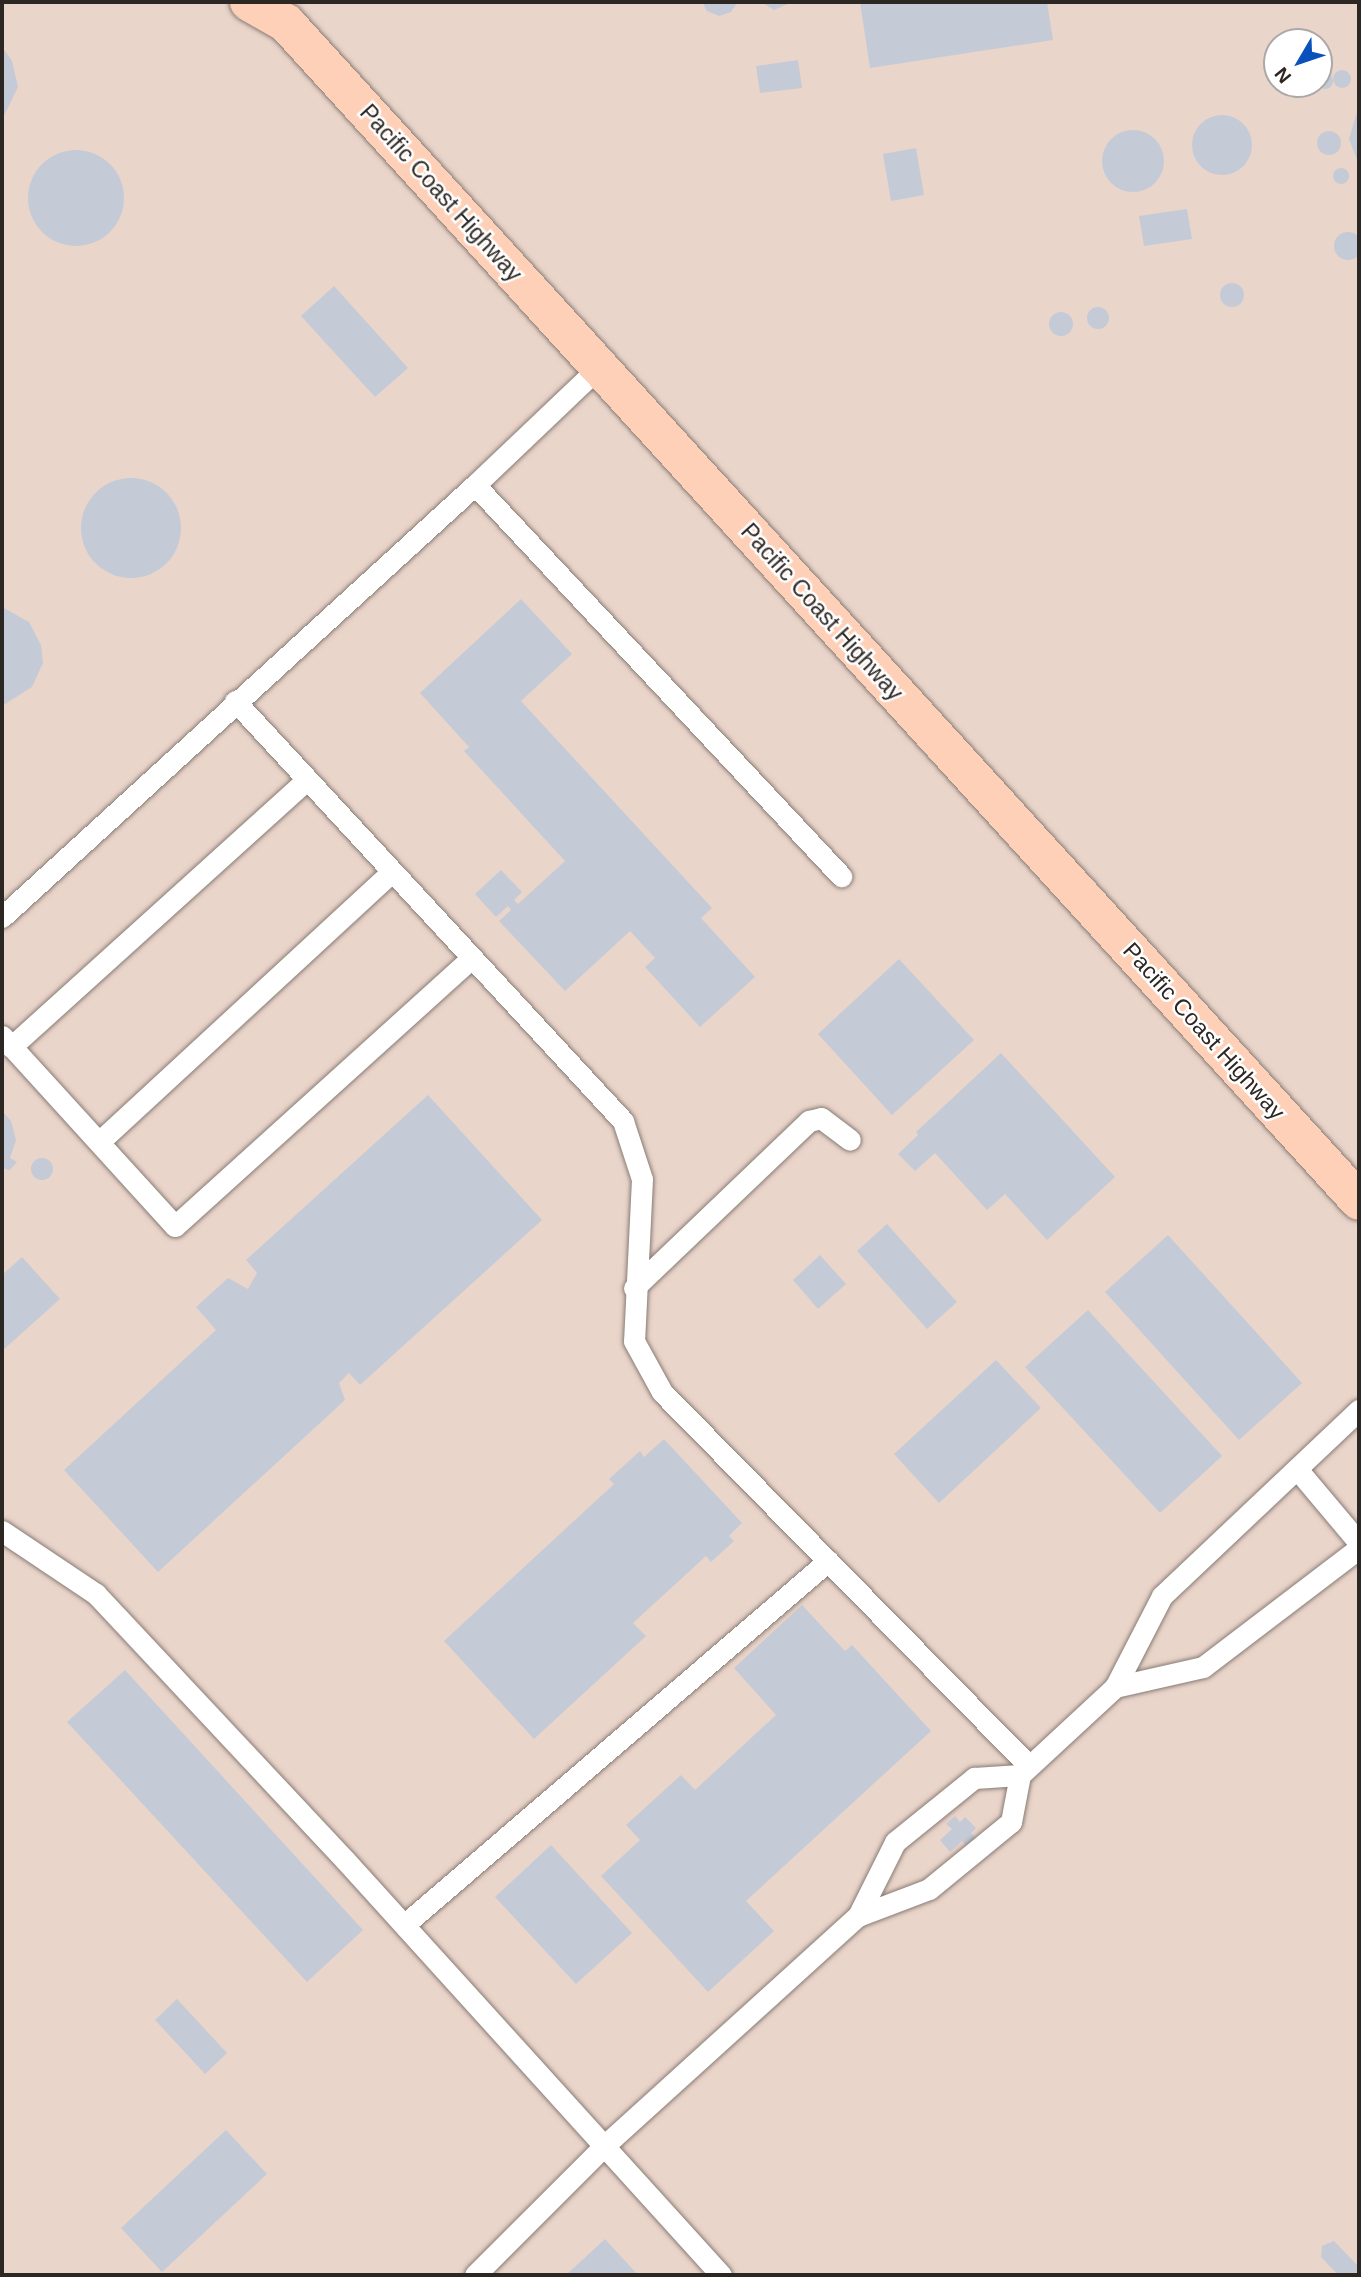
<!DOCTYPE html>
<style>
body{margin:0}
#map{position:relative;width:1361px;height:2277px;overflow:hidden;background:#efe1da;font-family:Arial,sans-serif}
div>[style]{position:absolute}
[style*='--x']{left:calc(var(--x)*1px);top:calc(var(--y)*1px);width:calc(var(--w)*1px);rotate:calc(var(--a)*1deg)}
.built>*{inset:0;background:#ead5ca}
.building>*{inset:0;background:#c4cbd7}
.round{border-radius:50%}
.roads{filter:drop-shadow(0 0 2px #887c75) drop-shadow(0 0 2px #887c75)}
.service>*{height:21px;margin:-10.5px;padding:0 10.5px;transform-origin:10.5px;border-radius:10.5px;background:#fff}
.trunk>*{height:38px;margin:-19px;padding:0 19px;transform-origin:19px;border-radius:19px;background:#ffd0b8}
span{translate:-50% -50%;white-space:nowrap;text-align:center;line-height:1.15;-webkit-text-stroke:5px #fff;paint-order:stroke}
.street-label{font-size:23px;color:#2d2724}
.frame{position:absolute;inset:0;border:4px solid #2d2724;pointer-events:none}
.north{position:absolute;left:1263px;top:28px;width:70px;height:70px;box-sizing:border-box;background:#fff;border:2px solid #aba9a7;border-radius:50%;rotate:231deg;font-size:19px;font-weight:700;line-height:28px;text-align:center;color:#2d2724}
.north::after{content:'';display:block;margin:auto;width:24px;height:32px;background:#0952bc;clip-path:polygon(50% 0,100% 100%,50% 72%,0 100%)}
</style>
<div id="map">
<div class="built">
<div style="clip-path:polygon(evenodd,2px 2px,1359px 2px,1359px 2275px,2px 2275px,2px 2px,1277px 42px,1319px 42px,1319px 84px,1277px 84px,1277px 42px)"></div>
</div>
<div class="building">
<div style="clip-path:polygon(702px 2px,738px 2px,731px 12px,719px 16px,707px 11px)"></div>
<div style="clip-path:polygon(761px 2px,792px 2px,774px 10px)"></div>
<div style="clip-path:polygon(860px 2px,1047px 2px,1053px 40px,870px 68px)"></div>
<div style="clip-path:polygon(2px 47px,12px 61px,18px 87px,2px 120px)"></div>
<div style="clip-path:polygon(798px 60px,802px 88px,760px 93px,756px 66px)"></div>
<div class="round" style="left:1333px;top:70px;width:18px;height:18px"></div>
<div class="round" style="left:1317px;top:73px;width:16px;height:16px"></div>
<div style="clip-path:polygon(1359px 105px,1359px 165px,1349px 139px)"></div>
<div class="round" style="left:1192px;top:115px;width:60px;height:60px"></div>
<div class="round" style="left:1102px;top:130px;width:62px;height:62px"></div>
<div class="round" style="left:1317px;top:131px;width:24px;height:24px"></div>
<div style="clip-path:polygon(916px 148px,924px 195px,891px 201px,883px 154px)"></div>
<div class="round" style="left:28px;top:150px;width:96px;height:96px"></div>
<div class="round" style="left:1333px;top:168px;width:16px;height:16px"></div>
<div style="clip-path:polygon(1187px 209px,1192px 239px,1144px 246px,1139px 216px)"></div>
<div class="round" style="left:1334px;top:232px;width:28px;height:28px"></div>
<div class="round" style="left:1220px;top:283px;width:24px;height:24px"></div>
<div style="clip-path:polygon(334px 286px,408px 368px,375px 397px,301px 316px)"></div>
<div class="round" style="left:1087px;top:307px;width:22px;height:22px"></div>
<div class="round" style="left:1049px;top:312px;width:24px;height:24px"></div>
<div class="round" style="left:81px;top:478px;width:100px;height:100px"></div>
<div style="clip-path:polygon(521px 599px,572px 654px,521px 701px,712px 908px,701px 918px,755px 977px,700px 1027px,645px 967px,655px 958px,630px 931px,565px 991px,499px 921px,511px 910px,508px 906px,496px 917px,475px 894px,501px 870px,522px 892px,514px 900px,518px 904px,565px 861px,464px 751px,469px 747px,420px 693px)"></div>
<div style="clip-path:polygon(2px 607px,29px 622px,41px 645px,43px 663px,32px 687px,2px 706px)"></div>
<div style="clip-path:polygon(899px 959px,974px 1040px,892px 1115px,818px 1034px)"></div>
<div style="clip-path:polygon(1001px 1053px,1115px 1177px,1047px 1240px,1005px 1194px,987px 1210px,935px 1153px,915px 1171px,898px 1154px,918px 1135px,916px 1132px)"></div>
<div style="clip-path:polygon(428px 1095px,542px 1220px,360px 1385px,349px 1373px,339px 1383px,345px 1400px,158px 1572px,64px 1470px,216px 1330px,196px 1307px,228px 1278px,248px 1289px,257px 1273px,246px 1260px)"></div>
<div style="clip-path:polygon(2px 1111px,11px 1121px,16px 1140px,10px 1158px,17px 1162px,10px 1170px,2px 1168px)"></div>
<div class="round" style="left:31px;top:1158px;width:22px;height:22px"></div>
<div style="clip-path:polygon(887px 1224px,957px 1302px,927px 1329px,857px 1251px)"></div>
<div style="clip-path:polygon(1168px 1235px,1302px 1383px,1239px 1440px,1105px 1292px)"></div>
<div style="clip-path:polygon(820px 1255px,846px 1284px,818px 1309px,793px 1280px)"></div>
<div style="clip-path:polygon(22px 1257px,60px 1299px,2px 1351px,2px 1275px)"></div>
<div style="clip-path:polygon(1088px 1310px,1222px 1456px,1160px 1513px,1025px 1367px)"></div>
<div style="clip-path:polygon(996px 1360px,1041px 1408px,939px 1503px,894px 1454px)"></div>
<div style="clip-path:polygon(664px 1439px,742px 1523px,729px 1536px,734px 1541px,711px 1562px,706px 1556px,633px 1623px,646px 1636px,534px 1739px,444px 1641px,614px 1484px,609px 1479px,640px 1451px,644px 1457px)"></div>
<div style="clip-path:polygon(802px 1605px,845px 1651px,852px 1645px,931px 1731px,746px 1901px,774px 1931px,708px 1992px,601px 1876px,640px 1840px,626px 1825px,681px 1775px,695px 1790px,776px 1715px,734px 1668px)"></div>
<div style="clip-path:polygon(125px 1670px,363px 1930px,307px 1982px,67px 1722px)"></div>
<div style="clip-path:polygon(955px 1816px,960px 1822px,965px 1817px,976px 1828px,971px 1833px,976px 1839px,968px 1847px,962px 1841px,950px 1852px,940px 1840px,952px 1829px,946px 1824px)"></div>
<div style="clip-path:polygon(551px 1845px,632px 1933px,576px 1984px,495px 1897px)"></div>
<div style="clip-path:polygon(177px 1999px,227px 2053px,205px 2074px,155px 2020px)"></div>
<div style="clip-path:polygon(226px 2130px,267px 2174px,162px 2272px,121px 2228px)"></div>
<div style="clip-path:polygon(605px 2239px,638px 2275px,566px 2275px)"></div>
<div style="clip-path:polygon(1334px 2241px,1359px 2267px,1359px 2275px,1338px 2275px,1321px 2257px,1322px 2246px)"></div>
</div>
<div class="roads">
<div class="service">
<div style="--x:599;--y:367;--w:171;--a:136.4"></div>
<div style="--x:475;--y:485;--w:536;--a:46.89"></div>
<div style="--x:235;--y:701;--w:572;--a:47.27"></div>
<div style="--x:623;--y:1121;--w:61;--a:71.9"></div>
<div style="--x:642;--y:1179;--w:162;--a:92.8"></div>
<div style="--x:634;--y:1341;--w:58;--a:61.2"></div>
<div style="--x:662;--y:1392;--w:524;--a:45.54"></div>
<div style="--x:2;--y:917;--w:641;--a:-42.41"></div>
<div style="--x:2;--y:1036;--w:257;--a:47.7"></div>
<div style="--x:175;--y:1226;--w:400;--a:-42.1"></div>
<div style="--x:11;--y:1047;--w:399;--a:-42.1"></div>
<div style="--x:99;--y:1142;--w:397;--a:-42.7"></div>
<div style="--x:634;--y:1288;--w:242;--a:-43.7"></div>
<div style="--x:809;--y:1121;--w:12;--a:-14"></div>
<div style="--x:821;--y:1118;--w:36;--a:37"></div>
<div style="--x:1297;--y:1469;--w:97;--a:50"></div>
<div style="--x:2;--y:1531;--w:113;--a:33.8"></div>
<div style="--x:96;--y:1594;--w:364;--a:46.9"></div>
<div style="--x:345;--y:1860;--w:560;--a:47.82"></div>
<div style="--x:1115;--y:1687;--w:90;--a:-12.8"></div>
<div style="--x:1203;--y:1667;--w:196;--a:-37.3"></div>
<div style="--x:858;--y:1916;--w:83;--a:-63.4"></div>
<div style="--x:895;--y:1842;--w:102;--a:-39"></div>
<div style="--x:974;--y:1778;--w:46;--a:-3.7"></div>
<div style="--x:404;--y:1925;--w:559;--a:-40.65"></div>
<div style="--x:475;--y:2275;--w:182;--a:-45"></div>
<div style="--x:604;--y:2146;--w:343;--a:-42.2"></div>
<div style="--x:858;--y:1916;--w:76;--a:-20.8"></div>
<div style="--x:929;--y:1889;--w:106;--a:-39.3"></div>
<div style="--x:1011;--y:1822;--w:48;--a:-79.2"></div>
<div style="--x:1020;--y:1775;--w:129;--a:-42.8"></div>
<div style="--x:1115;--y:1687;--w:102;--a:-62.7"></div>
<div style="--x:1162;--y:1596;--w:271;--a:-43.4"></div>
</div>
<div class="trunk">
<div style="--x:249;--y:2;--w:43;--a:29.6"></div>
<div style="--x:286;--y:23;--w:1593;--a:47.67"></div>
</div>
</div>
<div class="street-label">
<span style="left:441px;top:193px;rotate:48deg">Pacific Coast Highway</span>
<span style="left:822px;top:612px;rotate:48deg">Pacific Coast Highway</span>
<span style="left:1204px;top:1031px;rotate:48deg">Pacific Coast Highway</span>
</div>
<div class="frame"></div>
<div class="north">N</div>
</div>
